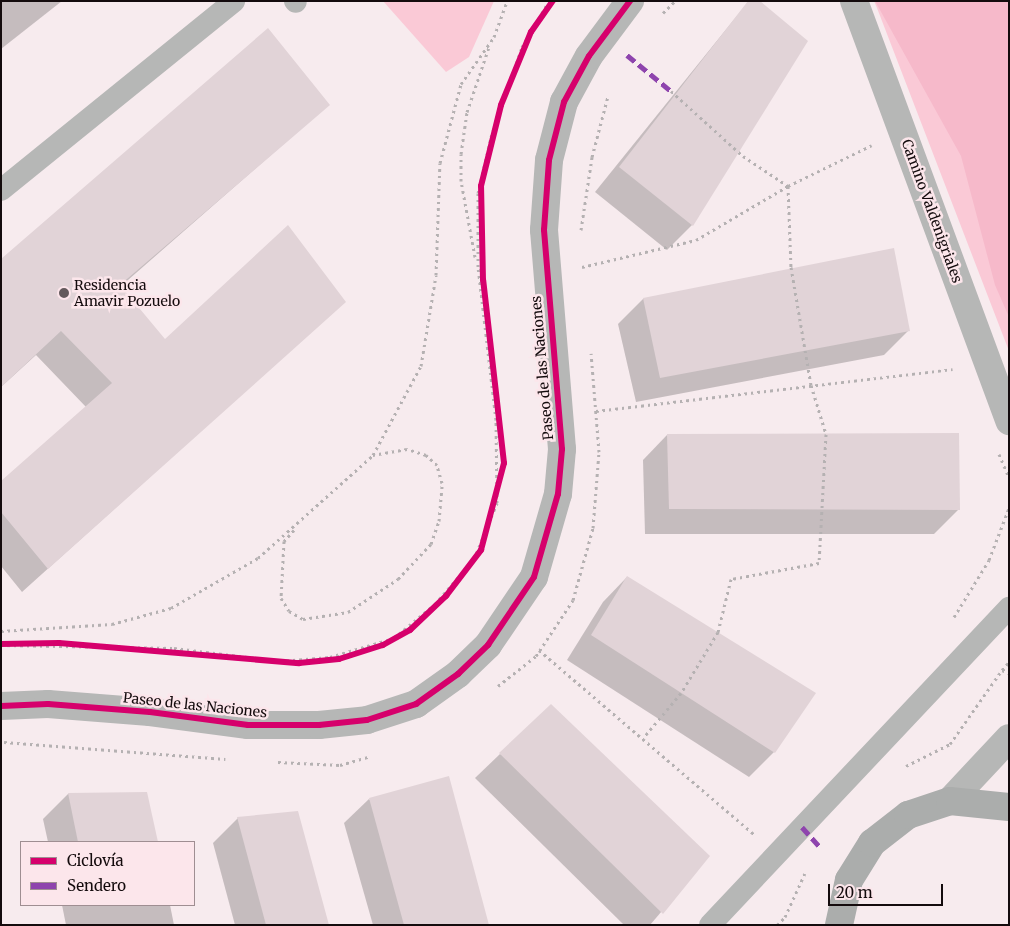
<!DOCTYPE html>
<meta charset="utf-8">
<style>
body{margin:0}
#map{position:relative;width:1010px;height:926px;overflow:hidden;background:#f7ebee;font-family:Merriweather,serif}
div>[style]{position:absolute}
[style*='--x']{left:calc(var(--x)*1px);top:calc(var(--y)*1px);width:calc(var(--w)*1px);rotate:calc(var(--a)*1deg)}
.green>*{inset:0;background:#fac9d6}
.forest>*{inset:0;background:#f6b9ca}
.shadow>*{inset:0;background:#0003}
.building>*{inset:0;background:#e1d3d7}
.path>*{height:3px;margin-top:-1.5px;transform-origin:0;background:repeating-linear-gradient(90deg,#b5b1b2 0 2.5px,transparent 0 6.5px)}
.service>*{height:22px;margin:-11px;padding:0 11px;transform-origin:11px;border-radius:11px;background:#b6b7b6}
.minor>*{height:28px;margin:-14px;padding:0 14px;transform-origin:14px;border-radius:14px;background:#b6b7b6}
.secondary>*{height:28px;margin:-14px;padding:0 14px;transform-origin:14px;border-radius:14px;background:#abadac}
.quiet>*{height:5px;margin-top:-2.5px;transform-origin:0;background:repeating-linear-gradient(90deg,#8e44ad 0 10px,transparent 0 15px)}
.cycleway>*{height:6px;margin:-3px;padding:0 3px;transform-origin:3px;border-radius:3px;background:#d6006c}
.dots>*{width:14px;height:14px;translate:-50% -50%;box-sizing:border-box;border:2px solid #fce6eb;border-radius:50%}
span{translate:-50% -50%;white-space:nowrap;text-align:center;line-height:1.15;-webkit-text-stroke:5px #fce6eb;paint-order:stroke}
.street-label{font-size:14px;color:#140b0d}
.poi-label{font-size:14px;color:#140b0d}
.left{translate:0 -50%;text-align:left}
.frame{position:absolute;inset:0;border:2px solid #140b0d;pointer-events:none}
.legend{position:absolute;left:20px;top:841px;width:175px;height:65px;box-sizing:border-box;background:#fce6eb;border:1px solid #9f8e92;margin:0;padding:6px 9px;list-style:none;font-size:15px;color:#140b0d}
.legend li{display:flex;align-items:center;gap:10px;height:25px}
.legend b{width:25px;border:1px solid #9f8e92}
.scale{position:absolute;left:828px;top:884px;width:115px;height:22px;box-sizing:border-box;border:2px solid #140b0d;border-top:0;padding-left:6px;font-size:15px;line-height:18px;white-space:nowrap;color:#140b0d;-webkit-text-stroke:4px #fce6eb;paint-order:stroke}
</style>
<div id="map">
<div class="green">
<div style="clip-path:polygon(383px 1px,494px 1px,469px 57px,446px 72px)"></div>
<div style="clip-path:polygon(874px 1px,1009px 1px,1009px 351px,877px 8px)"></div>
</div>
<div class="forest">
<div style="clip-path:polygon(875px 1px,1009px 1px,1009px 317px,995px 285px,961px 156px)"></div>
</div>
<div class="shadow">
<div style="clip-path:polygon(1px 1px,62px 1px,1px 49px)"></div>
<div style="clip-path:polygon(749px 1px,692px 225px,667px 250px,595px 192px)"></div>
<div style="clip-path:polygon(328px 105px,120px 287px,165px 341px,344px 302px,22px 592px,1px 566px,1px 482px,86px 407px,36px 355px,1px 387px,1px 261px)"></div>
<div style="clip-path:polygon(893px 249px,909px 330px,884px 355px,636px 402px,618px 324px,643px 299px)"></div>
<div style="clip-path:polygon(667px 435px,959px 509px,934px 534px,645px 534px,643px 460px)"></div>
<div style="clip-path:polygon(627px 577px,814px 693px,774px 752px,749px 777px,567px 660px,603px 602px)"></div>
<div style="clip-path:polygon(500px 754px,709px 856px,650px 925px,624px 925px,475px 778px)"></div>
<div style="clip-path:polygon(68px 794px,146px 794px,156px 842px,48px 842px,43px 819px)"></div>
<div style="clip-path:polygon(369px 799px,487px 925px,373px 925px,344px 823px)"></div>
<div style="clip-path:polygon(238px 818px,328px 925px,235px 925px,213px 843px)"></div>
<div style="clip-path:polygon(62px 905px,170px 905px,174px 925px,66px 925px)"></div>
</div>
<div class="building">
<div style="clip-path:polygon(748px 1px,760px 1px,808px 41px,693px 226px,619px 167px)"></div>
<div style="clip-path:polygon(268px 28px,330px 105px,120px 285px,165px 339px,288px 225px,346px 302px,48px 569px,1px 512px,1px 481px,112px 383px,61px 331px,1px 387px,1px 259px)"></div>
<div style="clip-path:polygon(894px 248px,910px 331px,660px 378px,643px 298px)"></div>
<div style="clip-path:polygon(959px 433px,960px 510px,669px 509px,667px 434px)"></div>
<div style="clip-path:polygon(627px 576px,816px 693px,775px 753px,591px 635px)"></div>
<div style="clip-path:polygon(551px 704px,710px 856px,663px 914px,499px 753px)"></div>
<div style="clip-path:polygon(449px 776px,489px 925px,404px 925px,369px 798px)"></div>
<div style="clip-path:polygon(147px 792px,158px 842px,78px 842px,68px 793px)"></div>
<div style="clip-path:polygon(298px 811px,329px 925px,266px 925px,237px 817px)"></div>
</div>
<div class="path">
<div style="--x:663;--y:13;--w:17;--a:-45"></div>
<div style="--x:671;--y:91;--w:97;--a:42.1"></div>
<div style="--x:743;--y:156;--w:54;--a:33.7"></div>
<div style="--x:788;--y:186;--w:93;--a:-26"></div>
<div style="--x:581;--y:230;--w:74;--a:-81.4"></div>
<div style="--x:592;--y:157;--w:63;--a:-75.3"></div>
<div style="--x:475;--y:257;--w:77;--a:-100.4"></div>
<div style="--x:461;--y:181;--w:27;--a:-90"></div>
<div style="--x:461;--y:154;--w:42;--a:-81.9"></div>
<div style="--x:467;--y:112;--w:69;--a:-71.3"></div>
<div style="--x:582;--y:267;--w:117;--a:-13.3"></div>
<div style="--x:696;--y:240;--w:107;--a:-30.4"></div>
<div style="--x:788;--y:186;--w:81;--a:87.9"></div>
<div style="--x:791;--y:267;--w:120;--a:80.4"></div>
<div style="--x:811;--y:385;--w:51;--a:73"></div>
<div style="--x:826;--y:434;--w:129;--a:93.1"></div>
<div style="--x:819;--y:563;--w:89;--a:169.7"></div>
<div style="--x:731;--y:579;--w:55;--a:103.8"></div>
<div style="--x:718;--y:632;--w:71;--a:121.2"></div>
<div style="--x:681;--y:693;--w:57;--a:130.1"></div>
<div style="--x:596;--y:411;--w:359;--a:-6.7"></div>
<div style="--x:999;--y:454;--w:25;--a:67"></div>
<div style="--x:294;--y:530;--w:15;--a:132"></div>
<div style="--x:284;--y:541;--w:57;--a:93"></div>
<div style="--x:281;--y:598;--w:15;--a:58"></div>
<div style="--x:289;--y:611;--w:16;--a:30"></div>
<div style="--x:303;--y:619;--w:46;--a:-8.8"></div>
<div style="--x:348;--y:612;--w:60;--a:-33.4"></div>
<div style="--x:398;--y:579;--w:48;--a:-46.7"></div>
<div style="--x:431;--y:544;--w:24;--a:-71"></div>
<div style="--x:439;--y:521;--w:38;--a:-85"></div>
<div style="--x:442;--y:483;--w:19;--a:-106"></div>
<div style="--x:437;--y:465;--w:15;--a:-138"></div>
<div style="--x:426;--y:455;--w:20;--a:-162"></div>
<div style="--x:407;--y:449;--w:35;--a:170"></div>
<div style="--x:954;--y:617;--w:67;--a:-58.4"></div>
<div style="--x:989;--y:560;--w:56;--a:-69"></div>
<div style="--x:1;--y:631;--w:111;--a:-3.6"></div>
<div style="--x:112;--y:624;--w:61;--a:-15.2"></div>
<div style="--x:171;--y:608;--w:100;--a:-29.9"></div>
<div style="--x:258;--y:558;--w:154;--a:-41.8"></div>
<div style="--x:373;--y:455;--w:101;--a:-61.7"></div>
<div style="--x:421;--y:366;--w:92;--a:-80.6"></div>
<div style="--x:436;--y:275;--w:112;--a:-88"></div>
<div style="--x:440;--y:163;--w:82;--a:-75.1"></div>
<div style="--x:461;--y:84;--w:57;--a:-54.9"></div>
<div style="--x:494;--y:37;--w:38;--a:-70"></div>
<div style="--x:1;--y:645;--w:173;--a:1"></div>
<div style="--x:174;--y:648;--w:107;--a:7"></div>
<div style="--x:280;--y:661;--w:50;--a:-4.6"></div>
<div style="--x:330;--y:657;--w:67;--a:-16.5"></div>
<div style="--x:394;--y:638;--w:53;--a:-39.7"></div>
<div style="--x:435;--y:604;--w:60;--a:-49.1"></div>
<div style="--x:474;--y:559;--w:61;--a:-67.7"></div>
<div style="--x:497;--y:503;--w:83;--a:-90.7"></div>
<div style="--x:496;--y:420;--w:154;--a:-96.7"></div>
<div style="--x:478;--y:267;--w:74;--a:-90"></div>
<div style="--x:478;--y:193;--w:57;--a:-76.9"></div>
<div style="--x:491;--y:137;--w:95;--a:-71"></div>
<div style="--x:522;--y:47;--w:53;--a:-59.6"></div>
<div style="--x:539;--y:650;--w:283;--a:40.6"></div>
<div style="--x:1002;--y:670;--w:11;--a:-49"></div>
<div style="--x:498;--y:686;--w:48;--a:-38.3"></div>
<div style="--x:536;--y:656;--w:67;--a:-56.5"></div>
<div style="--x:573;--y:600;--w:75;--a:-74.5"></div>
<div style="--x:593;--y:528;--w:76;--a:-85.5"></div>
<div style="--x:599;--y:452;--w:99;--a:-94.6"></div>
<div style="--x:4;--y:742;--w:222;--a:4.4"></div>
<div style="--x:278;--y:762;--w:62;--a:2.8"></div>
<div style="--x:340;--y:765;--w:32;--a:-16"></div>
<div style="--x:906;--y:766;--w:49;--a:-26.6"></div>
<div style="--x:950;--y:744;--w:90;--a:-54.9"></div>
<div style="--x:1002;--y:670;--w:8;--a:23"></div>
<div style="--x:777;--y:925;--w:11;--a:-45"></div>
<div style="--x:785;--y:917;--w:48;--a:-65.6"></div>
</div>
<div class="service">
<div style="--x:295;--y:1;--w:1;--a:45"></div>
<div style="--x:1;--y:190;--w:300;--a:-39"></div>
<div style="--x:710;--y:925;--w:436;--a:-46.7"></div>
</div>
<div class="minor">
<div style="--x:854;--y:1;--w:448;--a:69.7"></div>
<div style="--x:1;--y:706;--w:47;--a:-2.4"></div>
<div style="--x:48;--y:704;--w:102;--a:4.5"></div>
<div style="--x:150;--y:712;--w:99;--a:7.6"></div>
<div style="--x:248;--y:725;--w:71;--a:0"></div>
<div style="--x:319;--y:725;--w:48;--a:-5.9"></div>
<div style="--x:367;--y:720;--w:52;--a:-18.1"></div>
<div style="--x:416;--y:704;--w:52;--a:-35.5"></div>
<div style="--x:458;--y:674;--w:42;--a:-44"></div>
<div style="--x:488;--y:645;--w:82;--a:-55.9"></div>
<div style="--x:534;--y:577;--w:86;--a:-73.9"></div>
<div style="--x:558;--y:494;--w:45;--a:-84.9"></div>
<div style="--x:562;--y:449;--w:220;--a:-94.7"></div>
<div style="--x:544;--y:230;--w:70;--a:-85.9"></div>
<div style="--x:549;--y:160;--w:60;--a:-75.5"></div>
<div style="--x:564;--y:102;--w:52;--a:-61.5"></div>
<div style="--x:589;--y:56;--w:69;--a:-53.3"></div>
<div style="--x:950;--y:801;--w:86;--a:-46.9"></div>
</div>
<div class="secondary">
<div style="--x:839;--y:925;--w:46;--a:-77.5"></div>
<div style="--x:849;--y:880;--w:44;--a:-58.1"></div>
<div style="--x:872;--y:843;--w:46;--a:-37.9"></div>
<div style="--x:908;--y:815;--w:44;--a:-18.4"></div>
<div style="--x:950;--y:801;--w:59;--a:5.8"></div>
</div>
<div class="quiet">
<div style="--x:627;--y:55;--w:57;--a:39.3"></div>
<div style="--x:802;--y:827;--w:25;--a:48"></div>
</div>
<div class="cycleway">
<div style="--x:1;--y:644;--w:58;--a:-1"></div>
<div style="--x:59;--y:643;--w:241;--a:4.8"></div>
<div style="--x:299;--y:663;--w:40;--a:-5.7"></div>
<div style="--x:339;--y:659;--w:46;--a:-17.7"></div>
<div style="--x:383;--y:645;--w:31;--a:-29"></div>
<div style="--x:410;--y:630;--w:50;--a:-43.4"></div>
<div style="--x:446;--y:596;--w:58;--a:-52.7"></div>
<div style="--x:481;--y:550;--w:90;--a:-75.2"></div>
<div style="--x:504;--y:463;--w:184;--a:-96.5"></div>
<div style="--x:483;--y:280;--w:94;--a:-91.2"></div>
<div style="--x:481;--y:186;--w:83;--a:-76.1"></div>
<div style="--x:501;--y:105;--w:79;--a:-67.7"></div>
<div style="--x:531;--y:32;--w:38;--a:-55"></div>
<div style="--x:1;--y:706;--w:47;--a:-2.4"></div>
<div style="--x:48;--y:704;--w:102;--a:4.5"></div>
<div style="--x:150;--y:712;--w:99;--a:7.6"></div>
<div style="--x:248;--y:725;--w:71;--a:0"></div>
<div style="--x:319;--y:725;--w:48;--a:-5.9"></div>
<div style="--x:367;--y:720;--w:52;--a:-18.1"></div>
<div style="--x:416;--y:704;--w:52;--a:-35.5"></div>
<div style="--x:458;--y:674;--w:42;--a:-44"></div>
<div style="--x:488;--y:645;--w:82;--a:-55.9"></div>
<div style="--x:534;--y:577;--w:86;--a:-73.9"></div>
<div style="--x:558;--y:494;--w:45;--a:-84.9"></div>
<div style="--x:562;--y:449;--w:220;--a:-94.7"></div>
<div style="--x:544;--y:230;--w:70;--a:-85.9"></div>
<div style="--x:549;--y:160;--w:60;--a:-75.5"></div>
<div style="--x:564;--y:102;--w:52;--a:-61.5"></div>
<div style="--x:589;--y:56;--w:69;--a:-53.3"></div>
</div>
<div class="dots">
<div style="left:64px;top:293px;background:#63595c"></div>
</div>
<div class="street-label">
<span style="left:932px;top:211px;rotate:70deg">Camino Valdenigriales</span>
<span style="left:542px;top:368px;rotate:-95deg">Paseo de las Naciones</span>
<span style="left:195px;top:705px;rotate:6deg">Paseo de las Naciones</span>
</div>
<div class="poi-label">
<span class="left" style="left:74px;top:293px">Residencia<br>Amavir Pozuelo</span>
</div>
<div class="frame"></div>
<ul class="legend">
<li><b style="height:6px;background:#d6006c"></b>Ciclovía</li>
<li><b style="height:6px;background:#8e44ad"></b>Sendero</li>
</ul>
<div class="scale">20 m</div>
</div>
